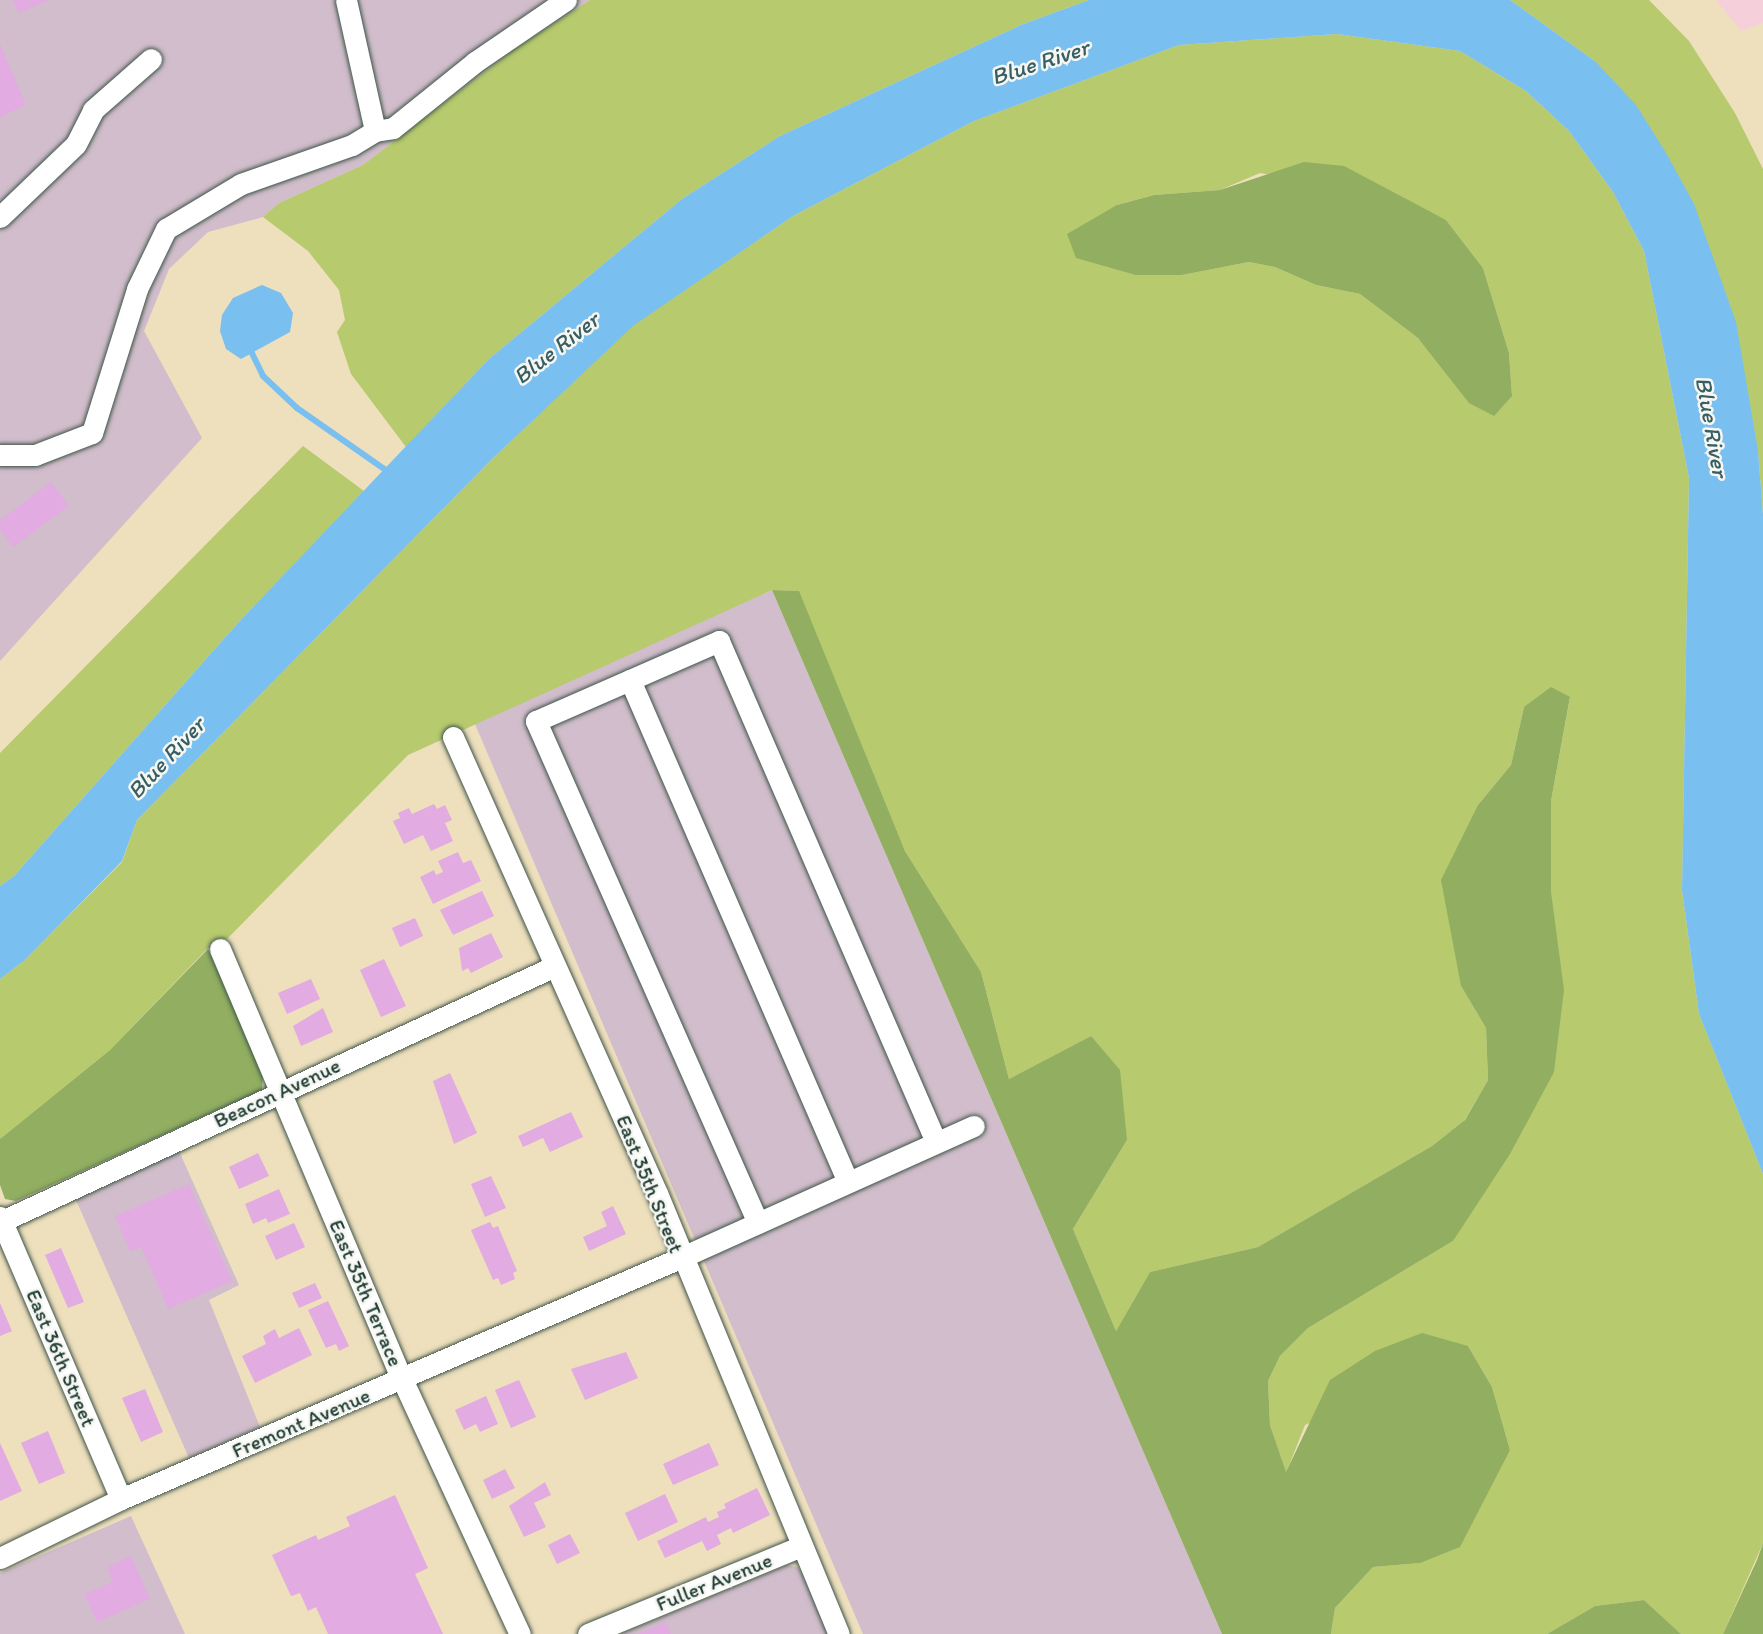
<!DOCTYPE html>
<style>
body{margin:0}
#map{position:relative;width:1763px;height:1634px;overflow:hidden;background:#eedfbd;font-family:Itim,sans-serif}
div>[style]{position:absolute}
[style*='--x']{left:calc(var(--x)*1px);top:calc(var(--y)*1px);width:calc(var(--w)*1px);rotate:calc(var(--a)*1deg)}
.built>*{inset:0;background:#f5cfda}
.industrial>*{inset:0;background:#d1bdcb}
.green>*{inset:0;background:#b7ca6e}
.forest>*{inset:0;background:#91ae61}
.water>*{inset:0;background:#79bff0}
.stream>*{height:6px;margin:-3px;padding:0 3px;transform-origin:3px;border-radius:3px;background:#79bff0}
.building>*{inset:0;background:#e2abe1}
.roads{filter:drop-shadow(0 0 2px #3e5549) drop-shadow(0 0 2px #3e5549)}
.minor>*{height:21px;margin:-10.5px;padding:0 10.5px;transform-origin:10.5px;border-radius:10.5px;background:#fff}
span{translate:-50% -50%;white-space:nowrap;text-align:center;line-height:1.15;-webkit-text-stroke:5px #f6f6f2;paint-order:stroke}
.street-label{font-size:21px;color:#1f3d34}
.water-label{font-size:23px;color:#365e63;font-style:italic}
</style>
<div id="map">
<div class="built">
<div style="clip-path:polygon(1716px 0,1763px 0,1763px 23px,1741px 31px)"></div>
</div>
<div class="industrial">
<div style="clip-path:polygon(0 0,590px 0,513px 50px,363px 165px,279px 203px,263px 217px,208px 232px,169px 269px,144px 331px,202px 438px,0 661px)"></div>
<div style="clip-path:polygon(772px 590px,1222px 1634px,863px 1634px,475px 724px)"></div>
<div style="clip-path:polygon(179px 1151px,239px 1285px,209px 1300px,260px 1427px,189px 1458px,76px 1200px)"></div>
<div style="clip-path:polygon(131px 1516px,185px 1634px,0 1634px,0 1573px)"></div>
<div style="clip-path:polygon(787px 1565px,797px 1567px,805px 1576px,829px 1634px,621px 1634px)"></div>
</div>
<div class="green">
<div style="clip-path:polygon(590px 0,1089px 0,1021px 25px,780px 136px,682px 199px,489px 359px,406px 447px,351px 374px,337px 332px,345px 320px,339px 290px,308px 251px,263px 217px,279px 203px,363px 165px,513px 50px)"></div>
<div style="clip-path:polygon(1510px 0,1649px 0,1689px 41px,1735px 113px,1763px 169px,1763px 514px,1758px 451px,1596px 62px)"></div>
<div style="clip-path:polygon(evenodd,1337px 34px,1460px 51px,1526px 91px,1569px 131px,1613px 192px,1644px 251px,1689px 478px,1682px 890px,1699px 1014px,1763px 1174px,1763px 1543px,1723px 1634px,1681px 1634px,1644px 1600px,1595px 1606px,1547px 1634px,1331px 1634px,1335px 1608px,1373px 1567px,1420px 1563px,1510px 1450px,1492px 1387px,1468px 1346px,1305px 1425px,1286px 1473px,1270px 1425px,1268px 1381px,1280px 1356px,1308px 1328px,1453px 1241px,1551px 892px,1551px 801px,1570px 698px,1524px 707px,1511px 765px,1478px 805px,1461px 986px,1486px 1028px,1488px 1080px,1464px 1121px,1432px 1146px,1258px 1247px,1150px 1272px,1116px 1331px,1073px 1229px,1127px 1140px,1091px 1036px,1009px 1079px,981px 972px,905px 851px,798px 591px,772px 590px,408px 755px,228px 938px,207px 949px,110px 1050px,0 1139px,0 979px,25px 960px,122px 862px,137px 820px,492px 459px,632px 326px,793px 216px,974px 121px,1179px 45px,1337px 34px,1260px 173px,1398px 197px,1446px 220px,1483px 268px,1509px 353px,1512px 396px,1442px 364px,1418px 338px,1360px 294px,1316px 285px,1275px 267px,1249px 262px,1182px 275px,1117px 205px,1154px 195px,1220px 190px,1260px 173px)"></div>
<div style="clip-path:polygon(303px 446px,364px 491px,237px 624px,14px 876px,0 886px,0 753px)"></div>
</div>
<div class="forest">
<div style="clip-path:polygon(1304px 162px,1344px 166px,1446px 220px,1483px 268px,1509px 353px,1512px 396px,1494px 416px,1469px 403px,1418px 338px,1360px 294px,1316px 285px,1275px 267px,1249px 262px,1182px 275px,1136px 275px,1076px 258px,1067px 234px,1117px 205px,1154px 195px,1220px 190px)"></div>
<div style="clip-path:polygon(772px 590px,799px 591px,905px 851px,981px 972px,1009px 1079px,1091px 1036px,1120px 1070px,1127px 1140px,1073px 1229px,1116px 1331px,1150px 1272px,1258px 1247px,1432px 1146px,1465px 1120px,1488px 1080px,1486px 1028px,1461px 986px,1441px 880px,1478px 805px,1511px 765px,1524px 707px,1551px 687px,1570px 697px,1551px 801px,1551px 892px,1564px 990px,1554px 1072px,1510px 1154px,1453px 1241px,1308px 1328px,1280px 1356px,1268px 1381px,1270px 1425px,1286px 1472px,1330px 1380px,1375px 1351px,1422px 1333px,1468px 1346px,1492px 1387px,1510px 1450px,1460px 1547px,1420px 1563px,1373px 1567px,1335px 1608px,1331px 1634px,1222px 1634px)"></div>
<div style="clip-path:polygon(208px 949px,263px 1076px,262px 1090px,16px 1201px,5px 1199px,0 1185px,0 1139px,110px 1050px)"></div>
<div style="clip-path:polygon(1763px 1543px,1763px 1634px,1723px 1634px,1757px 1560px)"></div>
<div style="clip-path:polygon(1644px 1600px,1681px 1634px,1547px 1634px,1595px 1606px)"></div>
</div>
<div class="water">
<div style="clip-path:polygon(1089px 0,1510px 0,1596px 62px,1636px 105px,1666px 153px,1694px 204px,1736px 322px,1758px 451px,1763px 514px,1763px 1174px,1699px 1014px,1682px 890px,1689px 478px,1644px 251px,1613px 192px,1569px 131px,1526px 91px,1460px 51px,1337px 34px,1179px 45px,974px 121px,793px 216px,633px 326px,492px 459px,137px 820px,122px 861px,25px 960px,0 979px,0 886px,14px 876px,237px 624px,489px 359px,682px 199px,780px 136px,1021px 25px)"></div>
<div style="clip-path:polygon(262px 285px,281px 293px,293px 313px,290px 332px,241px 359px,226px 349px,220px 331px,222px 315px,233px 298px)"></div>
</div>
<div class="stream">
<div style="--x:249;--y:347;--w:32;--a:64"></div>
<div style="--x:263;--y:376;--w:47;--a:43.3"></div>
<div style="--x:297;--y:408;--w:113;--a:35"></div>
</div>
<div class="building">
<div style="clip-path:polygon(13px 0,49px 0,19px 13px)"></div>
<div style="clip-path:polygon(0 44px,26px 105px,0 117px)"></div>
<div style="clip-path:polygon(51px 482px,69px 506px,13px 547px,0 529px,0 520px)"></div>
<div style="clip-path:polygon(434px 804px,437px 809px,445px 805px,452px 820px,445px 823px,453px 841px,431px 851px,423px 835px,404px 844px,393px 821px,400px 818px,398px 813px,409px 808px,412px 814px)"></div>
<div style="clip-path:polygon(458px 852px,463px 863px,471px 860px,481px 881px,433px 904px,420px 877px,434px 870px,436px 875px,443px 872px,438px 861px)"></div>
<div style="clip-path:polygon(482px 891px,494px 916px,453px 935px,440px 910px)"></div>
<div style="clip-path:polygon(415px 918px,423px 936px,400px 947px,392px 928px)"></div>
<div style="clip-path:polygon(491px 933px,503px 957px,471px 973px,468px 968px,462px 971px,459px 948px)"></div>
<div style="clip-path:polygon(384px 959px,406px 1006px,381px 1017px,360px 970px)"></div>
<div style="clip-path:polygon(311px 979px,320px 999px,287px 1014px,278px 993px)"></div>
<div style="clip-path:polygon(323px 1008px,333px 1032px,301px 1046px,293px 1026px)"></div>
<div style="clip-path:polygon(450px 1073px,477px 1133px,454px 1144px,433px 1081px)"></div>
<div style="clip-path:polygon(571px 1112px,583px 1137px,550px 1152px,543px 1138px,523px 1147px,518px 1136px)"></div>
<div style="clip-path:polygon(258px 1153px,269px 1176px,239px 1189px,229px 1167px)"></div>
<div style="clip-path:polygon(491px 1176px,506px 1208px,485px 1217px,471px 1184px)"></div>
<div style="clip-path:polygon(189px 1184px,232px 1281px,168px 1309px,141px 1247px,130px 1252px,115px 1216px)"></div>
<div style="clip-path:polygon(279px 1189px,290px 1214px,268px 1223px,266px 1218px,253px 1224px,245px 1204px)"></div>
<div style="clip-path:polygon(613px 1206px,626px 1234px,589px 1251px,583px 1237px,607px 1226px,601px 1212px)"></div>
<div style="clip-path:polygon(490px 1222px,493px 1228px,498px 1226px,517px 1271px,513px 1273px,515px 1279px,501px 1285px,498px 1278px,493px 1280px,471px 1230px)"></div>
<div style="clip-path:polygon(294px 1223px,305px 1247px,276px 1260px,265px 1236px)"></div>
<div style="clip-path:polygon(61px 1248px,84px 1302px,68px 1308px,45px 1255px)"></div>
<div style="clip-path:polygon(315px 1283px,322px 1298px,299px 1308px,292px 1293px)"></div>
<div style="clip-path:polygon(328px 1301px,349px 1346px,339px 1351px,336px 1344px,326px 1348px,308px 1310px)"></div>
<div style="clip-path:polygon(0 1303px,12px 1331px,0 1336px)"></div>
<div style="clip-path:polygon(299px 1328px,312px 1355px,255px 1383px,242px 1356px,266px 1344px,263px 1336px,275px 1329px,279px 1338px)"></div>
<div style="clip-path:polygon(626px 1352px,638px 1378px,585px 1400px,571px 1369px)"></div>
<div style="clip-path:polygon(519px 1380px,536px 1417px,511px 1428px,495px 1390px)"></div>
<div style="clip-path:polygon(145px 1389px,163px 1432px,141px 1442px,122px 1398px)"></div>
<div style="clip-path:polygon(486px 1396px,498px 1424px,480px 1432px,476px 1424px,464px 1430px,455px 1410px)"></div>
<div style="clip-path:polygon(48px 1431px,65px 1473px,39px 1484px,21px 1443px)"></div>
<div style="clip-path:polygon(0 1443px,22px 1491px,0 1501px)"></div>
<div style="clip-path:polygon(709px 1443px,719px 1465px,673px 1485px,663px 1464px)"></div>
<div style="clip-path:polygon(505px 1469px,515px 1488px,492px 1499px,483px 1480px)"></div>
<div style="clip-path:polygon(545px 1482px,551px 1495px,534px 1503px,546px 1527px,524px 1537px,509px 1506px)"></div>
<div style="clip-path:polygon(757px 1488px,770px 1515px,733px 1533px,731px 1528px,717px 1535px,721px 1544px,707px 1551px,702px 1541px,665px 1558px,657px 1541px,706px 1517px,708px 1522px,719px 1517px,717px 1512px,726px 1508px,724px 1504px)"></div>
<div style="clip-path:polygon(665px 1494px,678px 1522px,638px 1541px,625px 1513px)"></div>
<div style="clip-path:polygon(395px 1495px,428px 1568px,415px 1574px,443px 1634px,328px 1634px,316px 1607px,308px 1611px,300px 1593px,291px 1596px,272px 1555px,316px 1535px,318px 1540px,350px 1526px,346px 1517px)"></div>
<div style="clip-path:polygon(570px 1534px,580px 1553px,557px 1564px,548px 1545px)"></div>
<div style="clip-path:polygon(131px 1556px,150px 1599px,97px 1622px,84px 1594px,113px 1582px,107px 1567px)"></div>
<div style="clip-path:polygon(666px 1622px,671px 1634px,638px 1634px)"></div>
</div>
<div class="roads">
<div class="minor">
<div style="--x:346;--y:0;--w:134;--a:77.5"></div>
<div style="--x:0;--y:217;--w:105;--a:-43.8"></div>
<div style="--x:76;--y:144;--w:38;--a:-63"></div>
<div style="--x:93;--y:110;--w:77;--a:-41.3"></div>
<div style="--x:0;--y:455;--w:35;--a:0"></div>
<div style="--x:35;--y:455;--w:61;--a:-21.1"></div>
<div style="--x:92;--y:433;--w:151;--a:-72.6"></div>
<div style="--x:137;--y:289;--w:67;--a:-64.2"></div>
<div style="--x:166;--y:229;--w:87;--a:-31"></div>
<div style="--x:241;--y:184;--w:118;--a:-19.4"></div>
<div style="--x:352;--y:145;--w:27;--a:-31"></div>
<div style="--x:375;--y:131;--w:18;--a:-9"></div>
<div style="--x:393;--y:128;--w:105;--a:-38.8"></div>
<div style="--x:475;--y:62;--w:110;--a:-34.3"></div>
<div style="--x:630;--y:680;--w:547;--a:66.53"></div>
<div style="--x:453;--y:737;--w:500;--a:65.9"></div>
<div style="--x:657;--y:1193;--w:477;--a:67.6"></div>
<div style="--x:220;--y:949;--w:467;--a:67.1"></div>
<div style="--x:402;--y:1379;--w:281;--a:65.2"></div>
<div style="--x:0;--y:1217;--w:307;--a:66.8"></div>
<div style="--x:0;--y:1222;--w:611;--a:-24.76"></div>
<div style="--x:758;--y:1223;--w:549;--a:-113.86"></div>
<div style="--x:536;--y:721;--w:200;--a:-23.6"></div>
<div style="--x:719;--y:641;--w:546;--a:66.58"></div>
<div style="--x:0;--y:1558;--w:135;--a:-26"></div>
<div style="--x:121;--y:1499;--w:609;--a:-23.32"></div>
<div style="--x:680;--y:1258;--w:322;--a:-24.2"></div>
<div style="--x:588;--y:1634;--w:230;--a:-22.4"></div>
</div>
</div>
<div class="street-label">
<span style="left:277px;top:1093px;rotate:-25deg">Beacon Avenue</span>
<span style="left:650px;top:1184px;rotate:68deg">East 35th Street</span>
<span style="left:366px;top:1293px;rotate:67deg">East 35th Terrace</span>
<span style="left:61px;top:1358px;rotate:67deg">East 36th Street</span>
<span style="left:301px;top:1423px;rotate:-23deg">Fremont Avenue</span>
<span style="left:714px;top:1582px;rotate:-22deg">Fuller Avenue</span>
</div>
<div class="water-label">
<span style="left:1040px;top:62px;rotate:-18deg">Blue River</span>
<span style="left:556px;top:348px;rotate:-38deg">Blue River</span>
<span style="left:1712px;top:427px;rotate:80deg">Blue River</span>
<span style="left:166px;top:758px;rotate:-47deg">Blue River</span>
</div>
</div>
